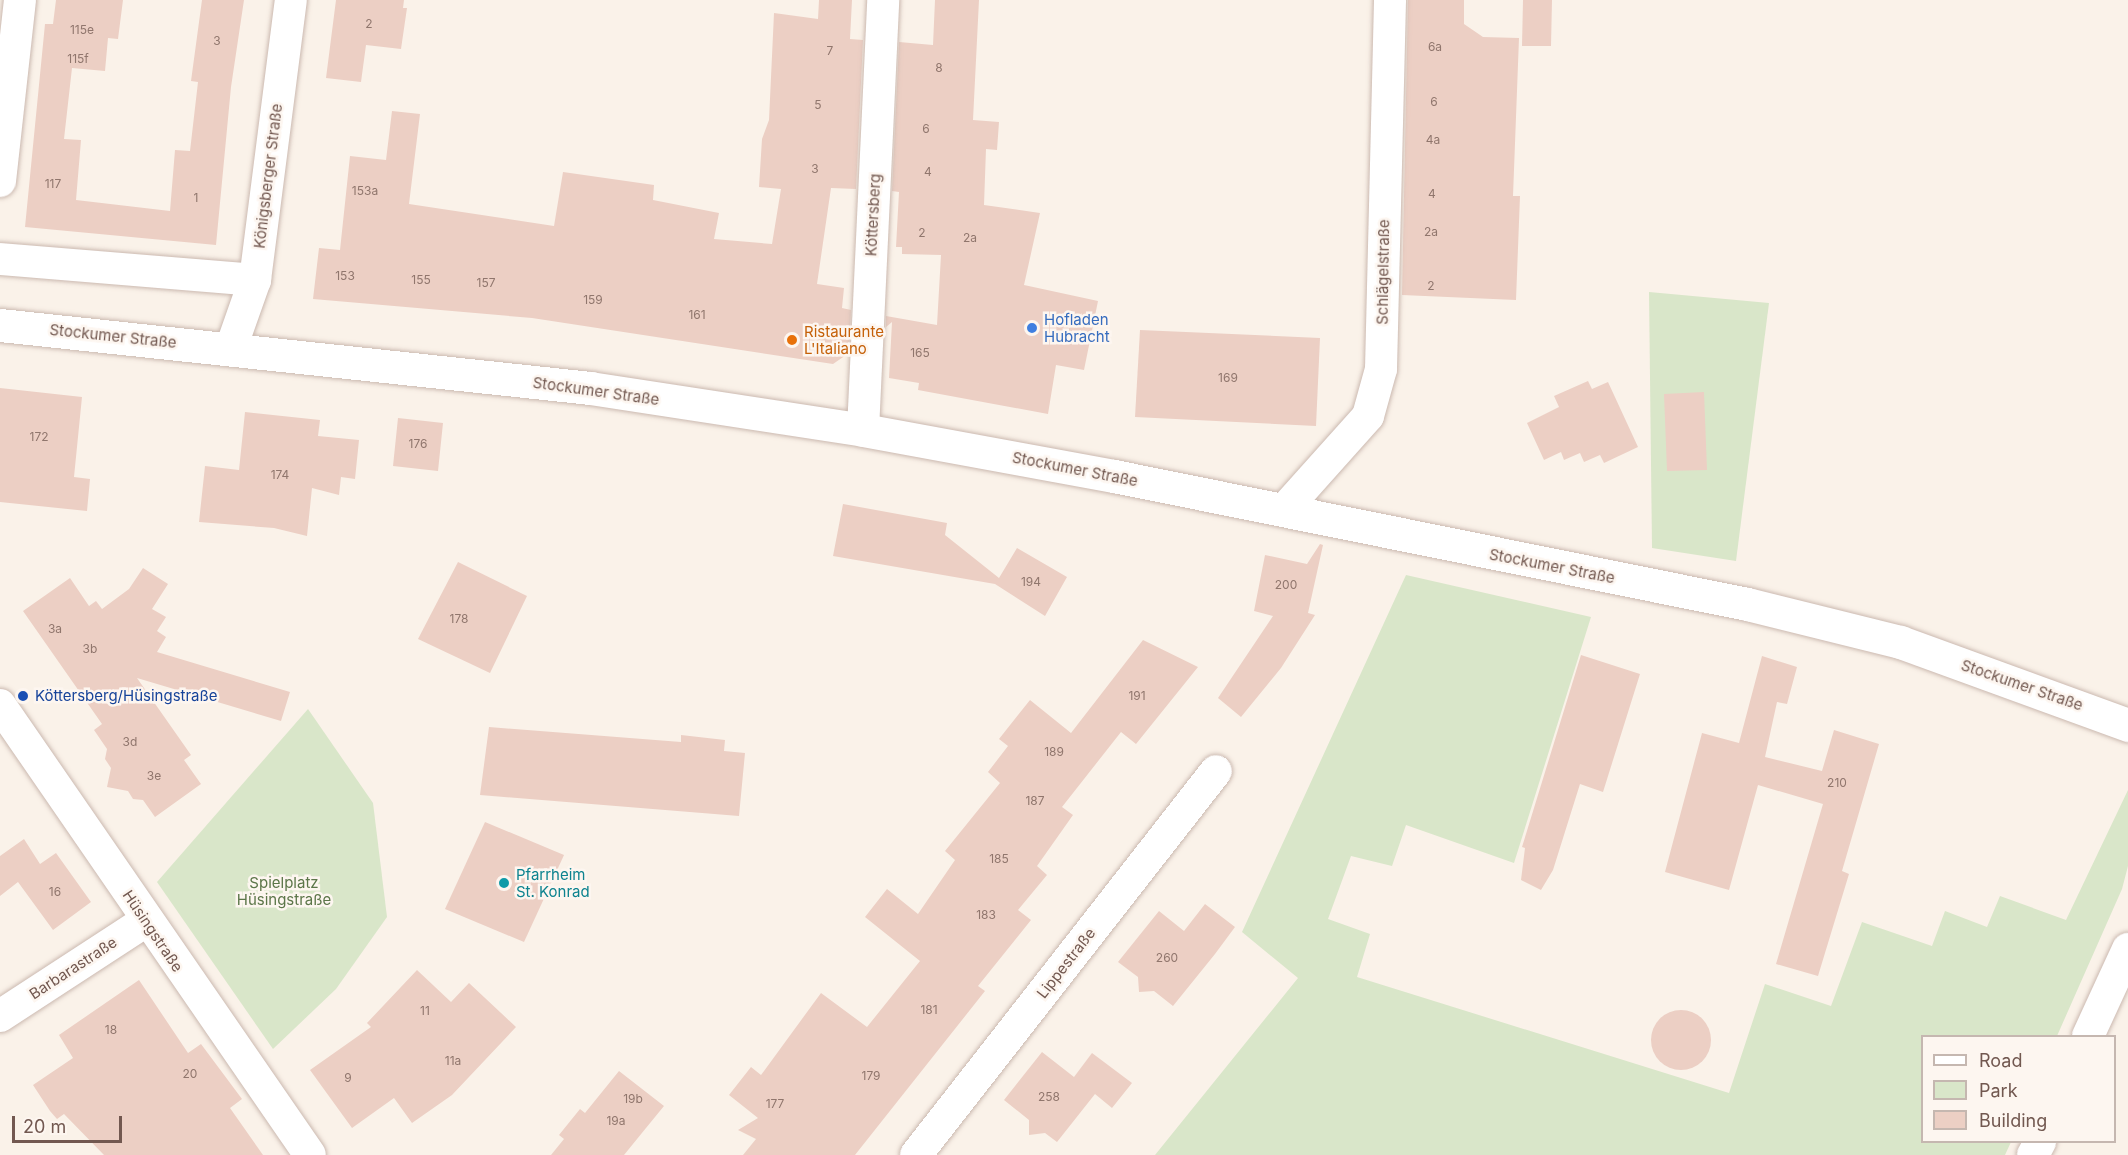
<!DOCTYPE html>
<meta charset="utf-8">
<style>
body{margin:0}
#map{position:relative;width:2128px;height:1155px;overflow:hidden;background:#faf2e9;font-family:Inter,sans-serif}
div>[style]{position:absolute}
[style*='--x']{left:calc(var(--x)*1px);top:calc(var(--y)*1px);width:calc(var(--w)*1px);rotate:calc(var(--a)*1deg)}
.green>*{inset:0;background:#d9e6c9}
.building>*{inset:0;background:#eccfc4}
.round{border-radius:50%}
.roads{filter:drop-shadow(0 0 2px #cbb9b0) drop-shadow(0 0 2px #cbb9b0)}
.street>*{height:32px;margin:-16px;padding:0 16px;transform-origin:16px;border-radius:16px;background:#fff}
.secondary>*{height:33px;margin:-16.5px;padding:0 16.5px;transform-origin:16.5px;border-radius:16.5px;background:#fff}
.dots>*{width:16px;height:16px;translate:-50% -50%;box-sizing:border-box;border:3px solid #fdf6f0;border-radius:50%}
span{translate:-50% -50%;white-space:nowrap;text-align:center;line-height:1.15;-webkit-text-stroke:5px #fdf6f0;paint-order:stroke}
.number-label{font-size:12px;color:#90766d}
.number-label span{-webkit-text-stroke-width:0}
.street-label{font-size:15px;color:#725850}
.shop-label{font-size:15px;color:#366cbe}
.left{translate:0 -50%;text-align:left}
.food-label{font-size:15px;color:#c56008}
.transit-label{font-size:15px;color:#164399}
.culture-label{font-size:15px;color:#0d838f}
.park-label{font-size:15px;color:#5c7649}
.legend{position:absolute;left:1921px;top:1035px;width:195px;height:108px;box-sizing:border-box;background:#fdf6f0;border:2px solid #c5b7b0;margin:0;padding:8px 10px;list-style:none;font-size:18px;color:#725850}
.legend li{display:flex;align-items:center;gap:12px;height:30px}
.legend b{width:30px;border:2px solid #c5b7b0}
.scale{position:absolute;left:12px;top:1116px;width:110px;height:27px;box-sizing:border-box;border:3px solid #725850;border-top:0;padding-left:8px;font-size:18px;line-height:21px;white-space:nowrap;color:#725850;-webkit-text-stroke:4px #fdf6f0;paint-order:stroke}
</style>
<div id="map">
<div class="green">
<div style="clip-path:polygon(1649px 292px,1769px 303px,1736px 561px,1652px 548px)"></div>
<div style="clip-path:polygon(1406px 575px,1591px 617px,1514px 863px,1406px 825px,1392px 866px,1351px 856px,1328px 919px,1370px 934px,1357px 977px,1729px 1093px,1765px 984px,1831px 1006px,1862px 922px,1932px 946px,1945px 911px,1987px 927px,2000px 896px,2066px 920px,2128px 790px,2128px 866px,2122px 889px,2057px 1036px,1922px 1036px,1922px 1142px,2011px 1142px,2005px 1155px,1155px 1155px,1298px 978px,1242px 932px)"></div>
<div style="clip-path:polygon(308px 709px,373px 803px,387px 917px,336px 989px,273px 1049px,157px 882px)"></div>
</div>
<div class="building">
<div style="clip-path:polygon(56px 0,123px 0,118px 39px,108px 38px,105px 71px,72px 68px,64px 139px,81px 140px,76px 200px,170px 211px,175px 150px,190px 151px,198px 82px,191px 81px,202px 0,244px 0,231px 87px,216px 245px,25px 227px,45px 24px,53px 24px)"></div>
<div style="clip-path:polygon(336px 0,404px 0,403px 8px,407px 8px,401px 49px,366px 45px,361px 82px,326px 78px)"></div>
<div style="clip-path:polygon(819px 0,852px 0,850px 39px,863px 40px,856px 189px,831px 188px,817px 284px,844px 288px,842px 308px,851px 310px,849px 353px,833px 364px,532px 318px,313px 299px,319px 248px,340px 250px,350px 156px,386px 160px,392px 111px,420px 114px,409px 204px,554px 226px,563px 172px,654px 185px,653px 200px,719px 213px,714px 239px,772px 244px,781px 189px,759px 187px,762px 139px,769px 120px,774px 13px,818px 19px)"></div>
<div style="clip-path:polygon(935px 0,979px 0,973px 120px,999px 122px,997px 150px,986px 149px,984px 205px,1040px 213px,1024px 285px,1098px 301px,1084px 370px,1056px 365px,1048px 414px,918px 390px,919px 383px,889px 378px,892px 322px,886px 327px,886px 316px,937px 325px,941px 255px,902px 254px,902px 247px,896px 247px,899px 192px,892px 191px,899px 42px,933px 45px)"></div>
<div style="clip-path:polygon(1408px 0,1464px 0,1464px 24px,1483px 37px,1519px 38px,1513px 196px,1520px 196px,1516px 300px,1402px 295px)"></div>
<div style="clip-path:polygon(1523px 0,1552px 0,1551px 46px,1522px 46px)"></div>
<div style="clip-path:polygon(1140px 330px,1320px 338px,1316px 426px,1135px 417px)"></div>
<div style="clip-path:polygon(1588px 381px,1592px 389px,1608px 382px,1638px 447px,1604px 463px,1600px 455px,1584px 462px,1580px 453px,1564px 460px,1561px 452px,1544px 460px,1527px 423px,1559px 407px,1554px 396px)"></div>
<div style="clip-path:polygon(0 388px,82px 397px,74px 477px,90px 479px,87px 511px,0 502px)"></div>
<div style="clip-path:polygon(1704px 392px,1707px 470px,1667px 471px,1664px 394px)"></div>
<div style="clip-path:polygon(245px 412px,320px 420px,318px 436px,359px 440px,355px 479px,341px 477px,339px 495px,312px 488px,307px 536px,274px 528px,199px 522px,205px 466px,239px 470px)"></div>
<div style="clip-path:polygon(398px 418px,443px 423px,438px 471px,393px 466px)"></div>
<div style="clip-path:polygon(843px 504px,947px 523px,945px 535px,999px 578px,1017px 548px,1067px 577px,1045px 616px,995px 584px,833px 556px)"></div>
<div style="clip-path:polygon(1320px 544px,1323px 545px,1308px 613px,1315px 615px,1281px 668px,1241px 717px,1218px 698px,1273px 616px,1254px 611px,1265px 555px,1307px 564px)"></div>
<div style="clip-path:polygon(458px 562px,527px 596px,490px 673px,418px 639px)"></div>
<div style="clip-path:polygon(143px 568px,168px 584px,152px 609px,166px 617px,157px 631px,166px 637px,157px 652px,290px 692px,281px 721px,137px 678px,191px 755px,184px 760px,201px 784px,155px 817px,143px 800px,133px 799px,128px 791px,107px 787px,111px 768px,105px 759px,107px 749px,94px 730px,102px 724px,23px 611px,70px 578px,89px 606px,96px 601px,102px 609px,129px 589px)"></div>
<div style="clip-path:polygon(1143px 640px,1198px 667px,1136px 744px,1121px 732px,1062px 807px,1073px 815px,1037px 866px,1047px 875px,1018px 910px,1031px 920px,978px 986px,985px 991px,855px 1155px,743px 1155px,756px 1139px,738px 1130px,758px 1118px,729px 1095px,751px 1067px,761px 1075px,821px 993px,867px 1027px,920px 961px,865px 917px,887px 889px,918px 914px,955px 860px,945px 851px,1000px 783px,988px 772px,1008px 746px,999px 739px,1030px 700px,1071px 733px)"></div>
<div style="clip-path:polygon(1581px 655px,1640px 674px,1603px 792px,1580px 784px,1553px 870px,1541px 890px,1521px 880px,1525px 848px,1522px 847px)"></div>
<div style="clip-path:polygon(1762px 656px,1797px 667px,1787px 704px,1777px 702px,1765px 757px,1822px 771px,1834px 730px,1879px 744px,1842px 871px,1849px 874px,1818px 976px,1776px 964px,1823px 804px,1758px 785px,1729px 890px,1665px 872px,1702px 733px,1739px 743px)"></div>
<div style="clip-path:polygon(489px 727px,681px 742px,681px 735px,725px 740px,724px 751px,745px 753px,739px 816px,480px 795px)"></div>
<div style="clip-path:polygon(485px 822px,564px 855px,524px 942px,445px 909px)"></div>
<div style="clip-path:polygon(24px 839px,40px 864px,56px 853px,91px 902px,53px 930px,18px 882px,0 896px,0 856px)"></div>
<div style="clip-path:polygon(1205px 904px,1235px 927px,1215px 954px,1173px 1006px,1154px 991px,1139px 992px,1138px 977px,1118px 962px,1159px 911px,1184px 931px)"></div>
<div style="clip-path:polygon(417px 970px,451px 1002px,469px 983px,516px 1027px,452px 1095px,412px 1123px,394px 1098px,352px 1128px,310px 1070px,371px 1027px,367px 1023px)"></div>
<div style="clip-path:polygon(139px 980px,188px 1053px,201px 1044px,242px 1099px,230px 1108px,263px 1155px,104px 1155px,64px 1114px,57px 1119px,50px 1111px,33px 1085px,73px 1058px,59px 1035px)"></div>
<div class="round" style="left:1651px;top:1010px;width:60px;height:60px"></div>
<div style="clip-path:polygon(1042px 1052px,1074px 1077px,1092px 1053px,1132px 1083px,1112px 1108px,1095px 1094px,1057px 1142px,1045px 1133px,1029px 1135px,1029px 1120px,1004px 1100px)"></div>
<div style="clip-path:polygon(619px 1071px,664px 1106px,646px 1128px,624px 1155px,551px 1155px,564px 1139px,559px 1135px,580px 1109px,585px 1113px)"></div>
</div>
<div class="roads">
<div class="street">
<div style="--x:0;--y:181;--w:182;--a:-83.7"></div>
<div style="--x:0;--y:259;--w:256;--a:4.7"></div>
<div style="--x:231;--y:348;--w:72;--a:-70.6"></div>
<div style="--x:255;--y:280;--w:282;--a:-82.7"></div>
<div style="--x:863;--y:430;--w:430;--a:-87.3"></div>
<div style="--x:1284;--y:510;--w:126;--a:-48.2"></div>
<div style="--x:1368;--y:416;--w:49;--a:-74.5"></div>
<div style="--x:1381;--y:369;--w:369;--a:-88.6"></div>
<div style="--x:0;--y:705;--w:546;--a:55.44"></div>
<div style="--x:0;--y:1016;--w:174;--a:-33.1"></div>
<div style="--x:2088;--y:1036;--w:96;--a:-65.3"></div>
<div style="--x:916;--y:1155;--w:487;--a:-52"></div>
<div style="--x:2033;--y:1155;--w:15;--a:-62"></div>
</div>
<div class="secondary">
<div style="--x:0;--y:325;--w:593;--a:6.09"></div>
<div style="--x:590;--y:388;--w:276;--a:8.7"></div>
<div style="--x:863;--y:430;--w:255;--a:10.4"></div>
<div style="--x:1114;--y:476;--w:646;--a:11.43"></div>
<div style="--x:1747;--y:604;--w:158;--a:13.9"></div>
<div style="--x:1900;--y:642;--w:243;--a:20"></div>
</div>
</div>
<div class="dots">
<div style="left:1032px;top:328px;background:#3f7fe0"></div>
<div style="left:792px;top:340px;background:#e8710a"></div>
<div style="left:23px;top:696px;background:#1a4fb4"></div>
<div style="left:504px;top:883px;background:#0f9aa8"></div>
</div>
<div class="number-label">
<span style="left:369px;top:24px">2</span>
<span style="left:82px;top:30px">115e</span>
<span style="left:217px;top:41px">3</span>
<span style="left:1435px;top:47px">6a</span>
<span style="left:830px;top:51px">7</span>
<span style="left:78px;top:59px">115f</span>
<span style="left:939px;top:68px">8</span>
<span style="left:1434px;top:102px">6</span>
<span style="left:818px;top:105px">5</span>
<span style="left:926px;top:129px">6</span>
<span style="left:1433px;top:140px">4a</span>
<span style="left:815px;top:169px">3</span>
<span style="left:928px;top:172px">4</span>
<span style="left:53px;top:184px">117</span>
<span style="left:365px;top:191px">153a</span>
<span style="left:1432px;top:194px">4</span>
<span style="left:196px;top:198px">1</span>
<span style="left:1431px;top:232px">2a</span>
<span style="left:922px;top:233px">2</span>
<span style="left:970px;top:238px">2a</span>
<span style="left:345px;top:276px">153</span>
<span style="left:421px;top:280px">155</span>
<span style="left:486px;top:283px">157</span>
<span style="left:1431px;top:286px">2</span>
<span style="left:593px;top:300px">159</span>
<span style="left:697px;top:315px">161</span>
<span style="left:920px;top:353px">165</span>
<span style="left:1228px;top:378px">169</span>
<span style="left:39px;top:437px">172</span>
<span style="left:418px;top:444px">176</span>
<span style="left:280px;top:475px">174</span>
<span style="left:1031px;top:582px">194</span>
<span style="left:1286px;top:585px">200</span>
<span style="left:459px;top:619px">178</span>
<span style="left:55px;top:629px">3a</span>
<span style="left:90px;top:649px">3b</span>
<span style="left:1137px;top:696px">191</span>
<span style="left:130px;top:742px">3d</span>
<span style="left:1054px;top:752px">189</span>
<span style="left:154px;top:776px">3e</span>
<span style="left:1837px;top:783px">210</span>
<span style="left:1035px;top:801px">187</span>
<span style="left:999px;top:859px">185</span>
<span style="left:55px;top:892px">16</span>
<span style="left:986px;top:915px">183</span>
<span style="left:1167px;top:958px">260</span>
<span style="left:929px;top:1010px">181</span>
<span style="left:425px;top:1011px">11</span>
<span style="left:111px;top:1030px">18</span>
<span style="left:453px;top:1061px">11a</span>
<span style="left:190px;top:1074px">20</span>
<span style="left:871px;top:1076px">179</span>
<span style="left:348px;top:1078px">9</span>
<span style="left:1049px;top:1097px">258</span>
<span style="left:633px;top:1099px">19b</span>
<span style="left:775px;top:1104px">177</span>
<span style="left:616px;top:1121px">19a</span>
</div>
<div class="street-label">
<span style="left:268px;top:176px;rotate:-83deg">Königsberger Straße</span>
<span style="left:873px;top:215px;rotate:-87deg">Köttersberg</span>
<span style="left:1383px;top:272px;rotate:-89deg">Schlägelstraße</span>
<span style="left:113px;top:336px;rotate:6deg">Stockumer Straße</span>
<span style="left:596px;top:391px;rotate:8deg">Stockumer Straße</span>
<span style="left:1075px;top:469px;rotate:11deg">Stockumer Straße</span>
<span style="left:1552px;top:566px;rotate:11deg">Stockumer Straße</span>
<span style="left:2022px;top:685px;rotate:19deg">Stockumer Straße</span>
<span style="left:153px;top:931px;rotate:56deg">Hüsingstraße</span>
<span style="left:1066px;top:963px;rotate:-52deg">Lippestraße</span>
<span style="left:73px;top:968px;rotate:-33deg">Barbarastraße</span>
</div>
<div class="shop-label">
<span class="left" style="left:1044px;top:328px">Hofladen<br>Hubracht</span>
</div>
<div class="food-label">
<span class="left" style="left:804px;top:340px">Ristaurante<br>L'Italiano</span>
</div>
<div class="transit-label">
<span class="left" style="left:35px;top:696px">Köttersberg/Hüsingstraße</span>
</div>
<div class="culture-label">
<span class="left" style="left:516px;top:883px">Pfarrheim<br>St. Konrad</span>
</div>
<div class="park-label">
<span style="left:284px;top:891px">Spielplatz<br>Hüsingstraße</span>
</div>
<ul class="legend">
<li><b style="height:8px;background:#fff"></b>Road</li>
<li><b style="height:16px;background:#d9e6c9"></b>Park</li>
<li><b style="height:16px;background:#eccfc4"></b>Building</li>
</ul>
<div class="scale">20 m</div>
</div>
